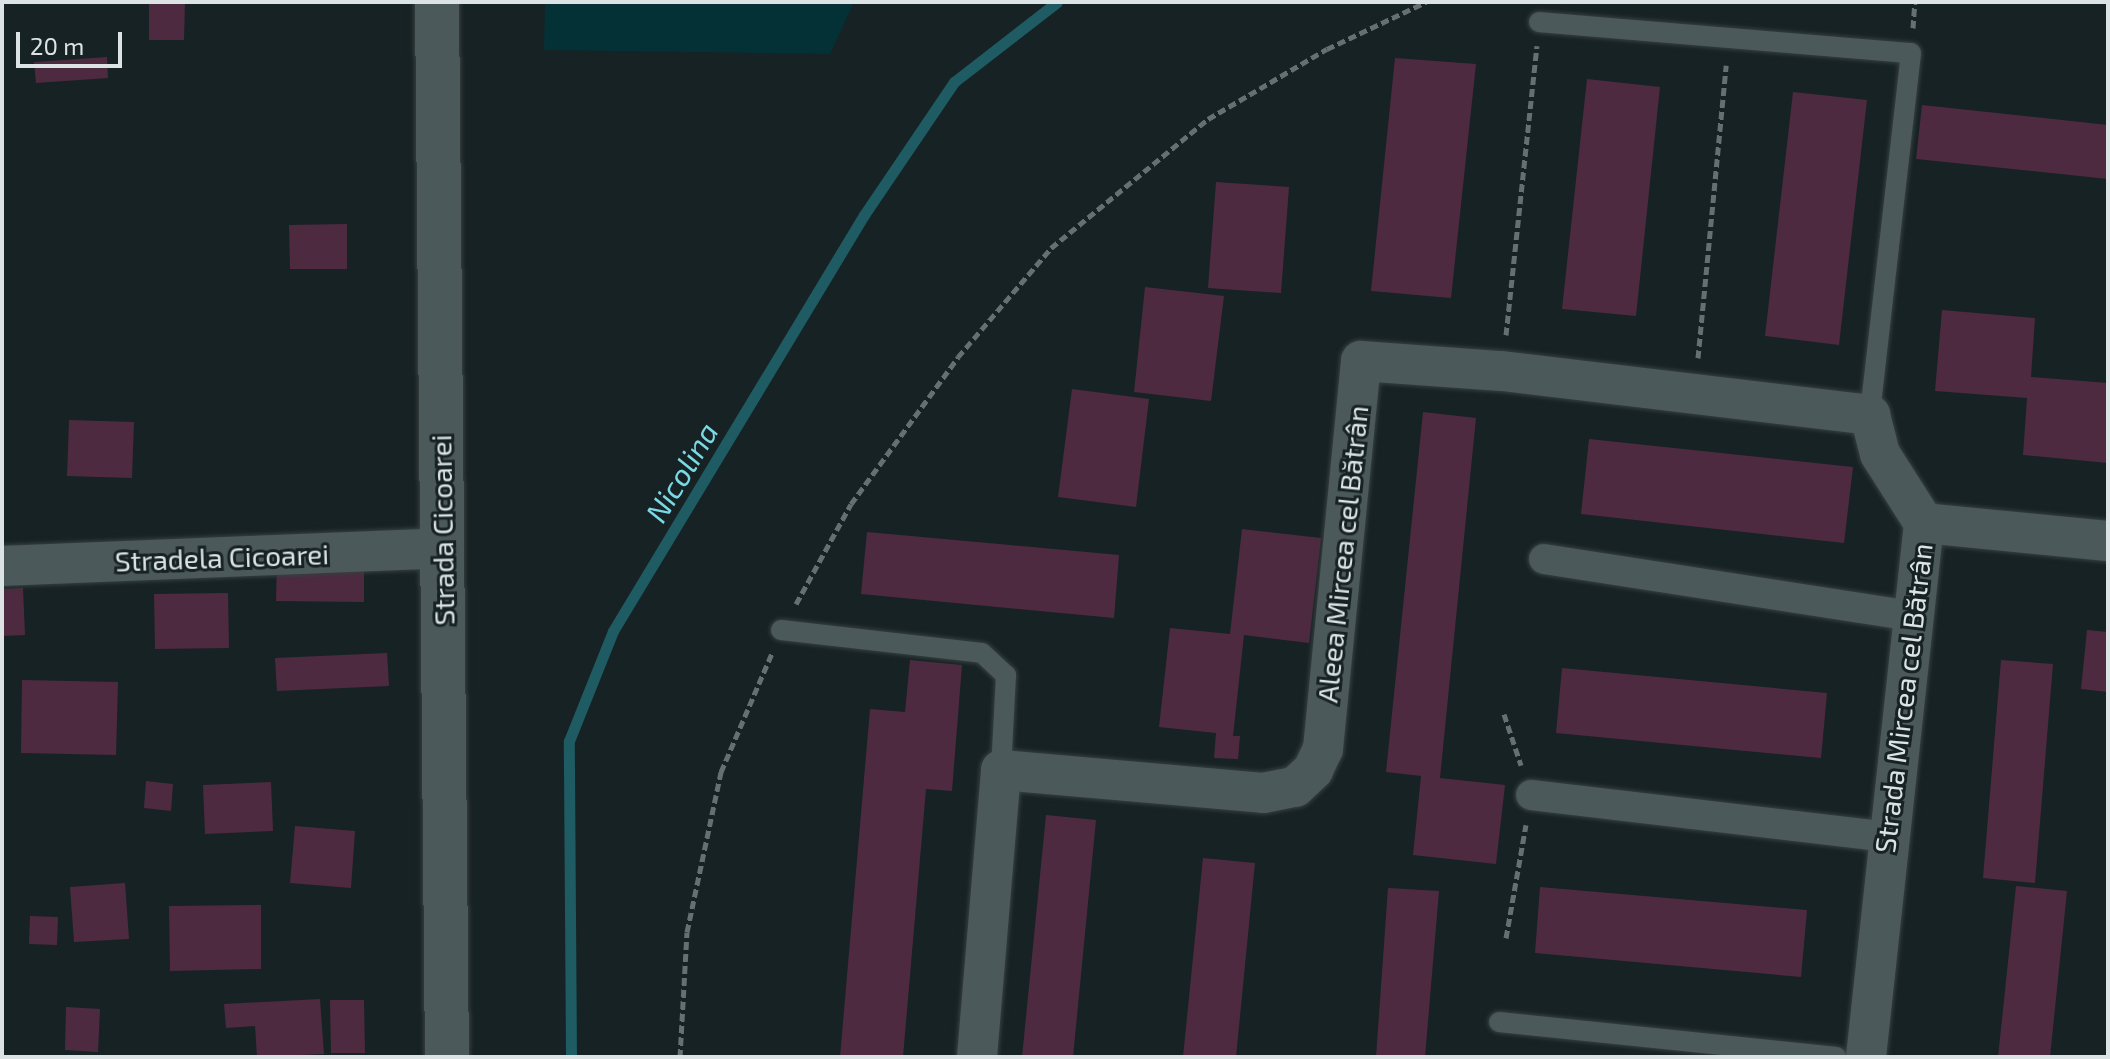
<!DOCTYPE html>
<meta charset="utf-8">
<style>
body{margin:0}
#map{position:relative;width:2110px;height:1059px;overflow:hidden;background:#172224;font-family:"Exo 2",sans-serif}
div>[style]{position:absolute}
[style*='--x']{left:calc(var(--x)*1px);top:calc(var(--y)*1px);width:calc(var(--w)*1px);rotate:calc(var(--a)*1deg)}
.green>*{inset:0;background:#043136}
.stream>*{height:11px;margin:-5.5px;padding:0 5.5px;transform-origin:5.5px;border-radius:5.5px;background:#1e5b62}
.building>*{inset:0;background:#4d2a40}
.path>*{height:5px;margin-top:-2.5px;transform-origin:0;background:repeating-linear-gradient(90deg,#666f71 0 8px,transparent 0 12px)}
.roads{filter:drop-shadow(0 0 2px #374041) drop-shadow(0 0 2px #374041)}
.service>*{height:20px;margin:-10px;padding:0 10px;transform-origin:10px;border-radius:10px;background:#4c595a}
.pedestrian>*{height:30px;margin:-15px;padding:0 15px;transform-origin:15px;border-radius:15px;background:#4c595a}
.minor>*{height:40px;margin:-20px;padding:0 20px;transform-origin:20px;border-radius:20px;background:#4c595a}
.tertiary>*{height:44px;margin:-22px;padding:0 22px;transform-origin:22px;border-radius:22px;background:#4c595a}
span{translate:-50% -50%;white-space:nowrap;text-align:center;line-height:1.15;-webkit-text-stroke:6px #172224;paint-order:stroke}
.street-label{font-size:28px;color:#dce3e4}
.water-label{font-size:30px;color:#79d9e4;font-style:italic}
.frame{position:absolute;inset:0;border:4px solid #dce3e4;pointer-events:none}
.scale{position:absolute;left:16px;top:32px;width:106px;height:36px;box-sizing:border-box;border:4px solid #dce3e4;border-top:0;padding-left:10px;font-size:24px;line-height:28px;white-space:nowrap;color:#dce3e4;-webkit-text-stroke:6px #172224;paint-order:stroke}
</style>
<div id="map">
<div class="green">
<div style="clip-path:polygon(545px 2px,854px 2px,830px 54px,544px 50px)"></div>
</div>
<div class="stream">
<div style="--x:571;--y:1057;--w:316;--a:-90.4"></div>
<div style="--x:569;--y:741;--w:118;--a:-68.2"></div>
<div style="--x:613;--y:631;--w:486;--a:-58.9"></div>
<div style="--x:864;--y:215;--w:161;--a:-55.9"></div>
<div style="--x:954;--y:82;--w:130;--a:-37.8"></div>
</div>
<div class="building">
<div style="clip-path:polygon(149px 2px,185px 2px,184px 40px,149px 40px)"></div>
<div style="clip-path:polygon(107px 57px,108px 78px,36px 83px,34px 62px)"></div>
<div style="clip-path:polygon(1395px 58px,1476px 64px,1451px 298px,1371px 291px)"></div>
<div style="clip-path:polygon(1587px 79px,1660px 87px,1636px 316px,1562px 309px)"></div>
<div style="clip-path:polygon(1793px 92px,1867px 100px,1839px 345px,1765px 336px)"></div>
<div style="clip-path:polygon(1922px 105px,2108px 125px,2108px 179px,1916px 159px)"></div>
<div style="clip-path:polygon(1216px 182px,1289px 187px,1281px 293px,1208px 288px)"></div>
<div style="clip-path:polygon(347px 224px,347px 269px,290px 269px,289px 225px)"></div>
<div style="clip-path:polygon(1145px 287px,1224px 296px,1211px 401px,1134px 392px)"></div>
<div style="clip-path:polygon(1942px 310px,2035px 318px,2031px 377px,2108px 383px,2108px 463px,2023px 455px,2027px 398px,1935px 391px)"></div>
<div style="clip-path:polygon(1072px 389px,1149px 399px,1136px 507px,1058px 497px)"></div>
<div style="clip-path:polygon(1423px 412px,1476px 418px,1440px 778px,1505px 785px,1496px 864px,1413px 855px,1421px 776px,1386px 772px)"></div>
<div style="clip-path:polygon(69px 420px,134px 422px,132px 478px,67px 476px)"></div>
<div style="clip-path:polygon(1589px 439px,1853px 467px,1844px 543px,1581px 514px)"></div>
<div style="clip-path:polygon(1242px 529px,1321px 538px,1309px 643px,1244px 635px,1233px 736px,1240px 736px,1238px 759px,1214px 758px,1216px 733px,1159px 727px,1170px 628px,1230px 634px)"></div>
<div style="clip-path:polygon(867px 532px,1119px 555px,1114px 618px,861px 594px)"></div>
<div style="clip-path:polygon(277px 559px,364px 560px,364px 602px,276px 601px)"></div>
<div style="clip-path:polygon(23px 588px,25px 635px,2px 636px,2px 589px)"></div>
<div style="clip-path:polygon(228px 593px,229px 648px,155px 649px,154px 594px)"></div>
<div style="clip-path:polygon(2087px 630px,2108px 632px,2108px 692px,2081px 689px)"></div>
<div style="clip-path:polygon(387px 653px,389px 686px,277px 691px,275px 658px)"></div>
<div style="clip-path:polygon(910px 660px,962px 665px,952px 791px,926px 789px,903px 1057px,840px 1057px,870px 709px,905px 712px)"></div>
<div style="clip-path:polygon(2001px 660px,2053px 664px,2035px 883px,1983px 878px)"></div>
<div style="clip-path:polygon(1562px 668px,1827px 693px,1821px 758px,1556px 733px)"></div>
<div style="clip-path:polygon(22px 680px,118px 682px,116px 755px,21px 753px)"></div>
<div style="clip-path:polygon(146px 781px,173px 784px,171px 811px,144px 808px)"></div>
<div style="clip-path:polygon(271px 782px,273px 831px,205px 834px,203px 785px)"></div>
<div style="clip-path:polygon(1046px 815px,1096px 820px,1073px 1057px,1022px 1057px)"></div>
<div style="clip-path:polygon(295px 826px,355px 831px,351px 888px,290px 883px)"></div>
<div style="clip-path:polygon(1203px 858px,1255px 863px,1236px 1057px,1183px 1057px)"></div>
<div style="clip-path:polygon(125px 883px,129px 939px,74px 942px,70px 887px)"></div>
<div style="clip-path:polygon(2016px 886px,2067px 891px,2050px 1057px,1998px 1057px)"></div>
<div style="clip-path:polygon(1540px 887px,1807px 910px,1801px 977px,1535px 953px)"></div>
<div style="clip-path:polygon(1388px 888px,1439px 891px,1425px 1057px,1376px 1057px)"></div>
<div style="clip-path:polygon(261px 905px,261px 969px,170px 971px,169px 906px)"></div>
<div style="clip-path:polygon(30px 916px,58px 917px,57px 945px,29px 944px)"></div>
<div style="clip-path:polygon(320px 999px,324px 1054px,257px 1057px,255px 1026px,226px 1028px,224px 1004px)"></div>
<div style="clip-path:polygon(330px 1000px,364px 1000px,365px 1053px,331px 1053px)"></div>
<div style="clip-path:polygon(66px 1007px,100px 1009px,98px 1052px,65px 1050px)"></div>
</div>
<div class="path">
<div style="--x:1913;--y:28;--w:26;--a:-86"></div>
<div style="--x:1506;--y:335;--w:291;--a:-83.9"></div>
<div style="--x:1698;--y:358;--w:294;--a:-84.5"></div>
<div style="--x:796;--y:604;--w:114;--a:-61.2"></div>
<div style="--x:851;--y:504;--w:182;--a:-53.9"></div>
<div style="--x:958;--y:357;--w:143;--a:-49.5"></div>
<div style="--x:1051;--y:248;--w:203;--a:-39.4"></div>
<div style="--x:1208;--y:119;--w:138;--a:-30.5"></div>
<div style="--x:1327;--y:49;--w:110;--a:-25.4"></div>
<div style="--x:1504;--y:714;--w:54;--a:71.6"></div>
<div style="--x:1506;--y:938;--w:115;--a:-80"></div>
<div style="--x:680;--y:1057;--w:125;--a:-86.8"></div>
<div style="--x:687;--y:932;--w:164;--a:-78"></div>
<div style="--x:721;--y:772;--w:129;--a:-66.8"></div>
</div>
<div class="roads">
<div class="service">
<div style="--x:1539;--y:22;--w:373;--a:4.8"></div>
<div style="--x:1911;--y:53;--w:364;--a:96.5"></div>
<div style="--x:781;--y:630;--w:202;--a:6.5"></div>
<div style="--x:982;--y:653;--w:33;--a:43"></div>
<div style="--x:1006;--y:675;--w:95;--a:93"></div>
<div style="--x:1499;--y:1022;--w:339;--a:5.9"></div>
</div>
<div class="pedestrian">
<div style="--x:1544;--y:559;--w:372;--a:8.8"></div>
<div style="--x:1531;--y:795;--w:358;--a:6.7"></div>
</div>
<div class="minor">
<div style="--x:2;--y:566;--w:440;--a:-2.3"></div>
<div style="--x:977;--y:1057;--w:288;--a:-85.2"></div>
<div style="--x:1001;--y:770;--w:263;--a:5"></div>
<div style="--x:1263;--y:793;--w:33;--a:-11"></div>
<div style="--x:1295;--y:787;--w:25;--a:-43"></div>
<div style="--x:1313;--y:770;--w:23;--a:-65"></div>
<div style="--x:1323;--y:749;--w:390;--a:-84.4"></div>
<div style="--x:1361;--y:361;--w:141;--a:4.1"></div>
<div style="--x:1502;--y:371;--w:371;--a:6.8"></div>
<div style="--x:1870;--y:415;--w:40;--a:75.6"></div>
<div style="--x:1880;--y:454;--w:82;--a:57.5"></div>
<div style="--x:1866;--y:1057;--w:537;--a:-83.8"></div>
<div style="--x:1924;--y:523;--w:185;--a:5.6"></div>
</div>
<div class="tertiary">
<div style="--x:437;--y:2;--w:1055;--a:89.46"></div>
</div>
</div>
<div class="street-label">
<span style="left:442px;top:530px;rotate:-91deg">Strada Cicoarei</span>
<span style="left:1342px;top:554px;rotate:-84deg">Aleea Mircea cel Bătrân</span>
<span style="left:222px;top:557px;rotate:-2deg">Stradela Cicoarei</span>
<span style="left:1903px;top:698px;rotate:-83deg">Strada Mircea cel Bătrân</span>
</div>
<div class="water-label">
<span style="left:681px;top:472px;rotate:-59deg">Nicolina</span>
</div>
<div class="frame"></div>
<div class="scale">20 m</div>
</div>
